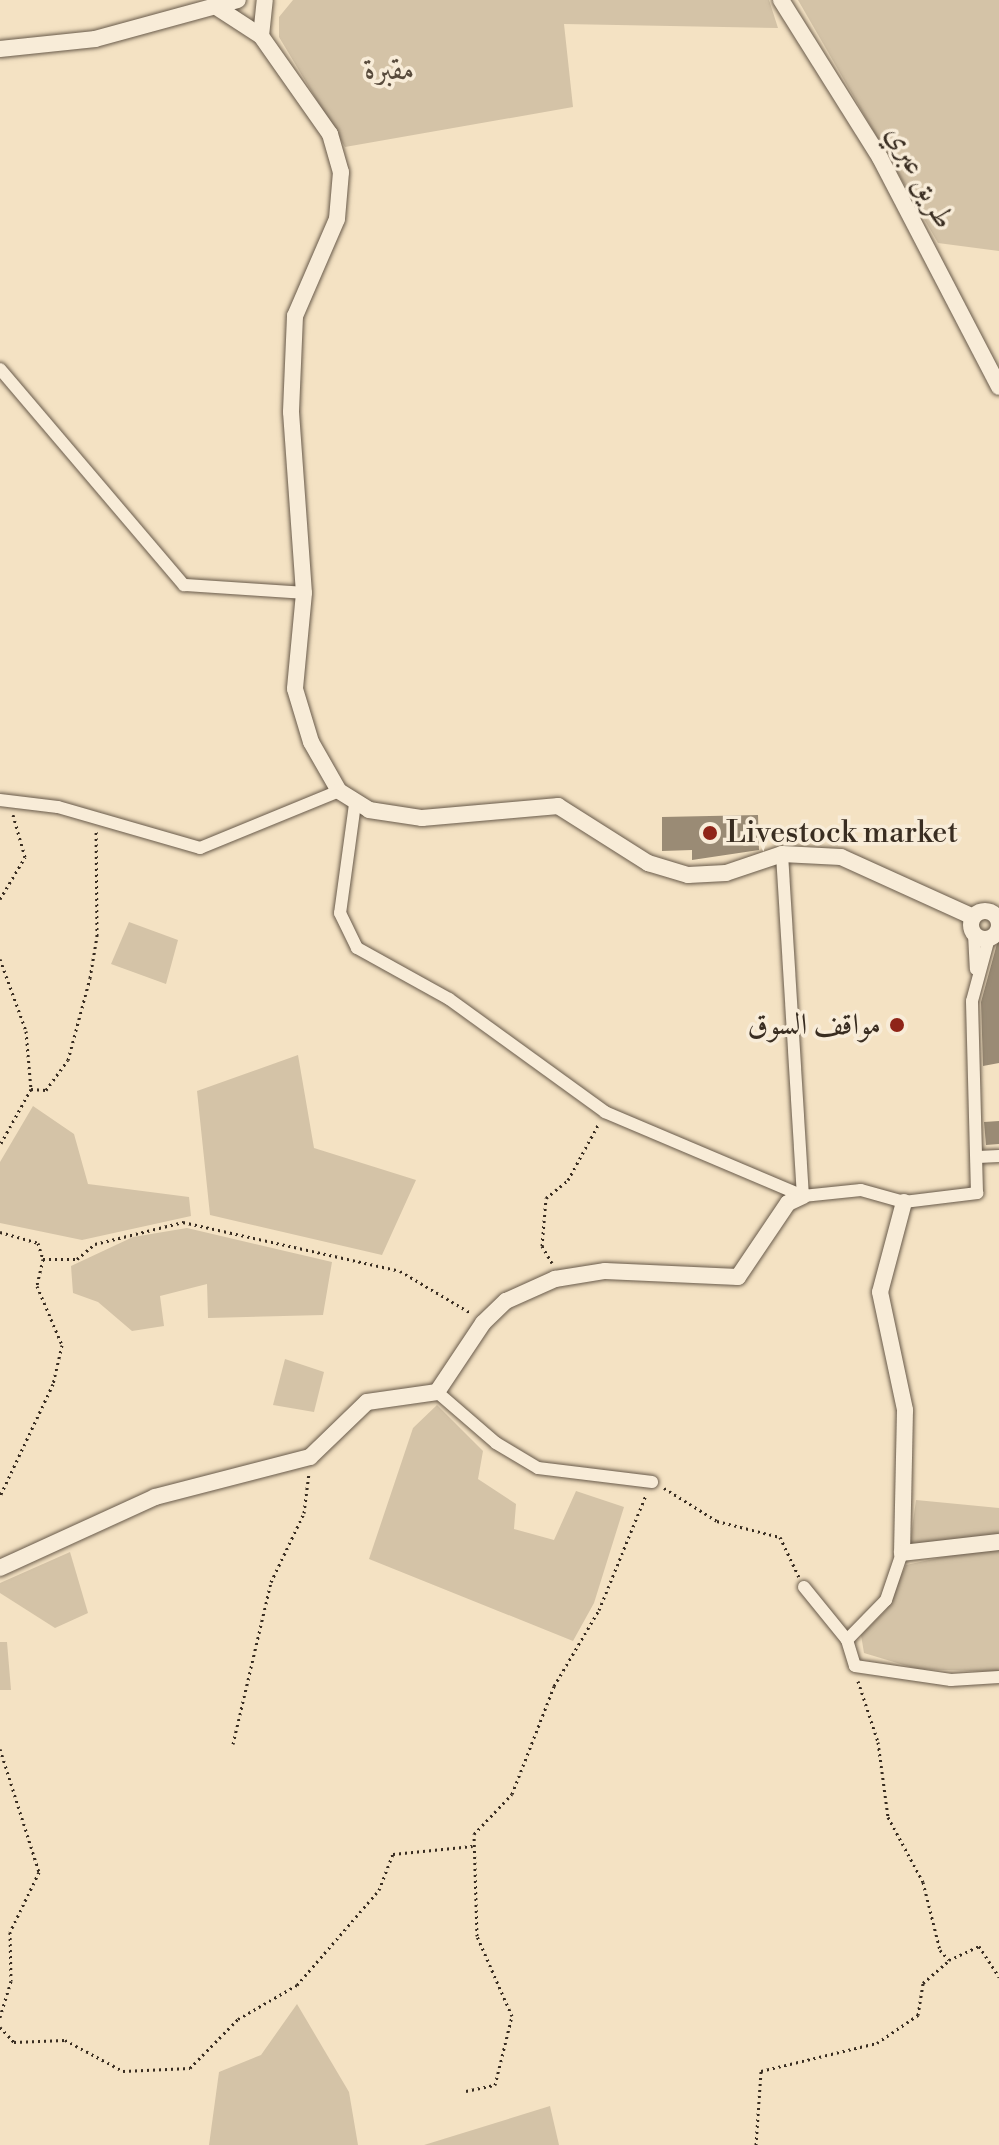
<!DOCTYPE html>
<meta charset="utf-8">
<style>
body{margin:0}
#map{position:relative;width:999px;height:2145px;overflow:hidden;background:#f4e2c3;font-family:"Libre Bodoni",Amiri,serif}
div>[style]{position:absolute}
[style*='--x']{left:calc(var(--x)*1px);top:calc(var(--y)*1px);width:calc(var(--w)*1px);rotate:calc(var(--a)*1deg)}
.green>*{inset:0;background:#d4c3a7}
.building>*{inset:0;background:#9a8b75}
.path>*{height:3px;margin-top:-1.5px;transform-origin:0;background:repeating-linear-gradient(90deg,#392d21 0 2px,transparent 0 6px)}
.roads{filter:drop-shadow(0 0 2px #685a4a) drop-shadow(0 0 2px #685a4a)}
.minor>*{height:12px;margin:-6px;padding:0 6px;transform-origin:6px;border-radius:6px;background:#f8ecd8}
.tertiary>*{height:16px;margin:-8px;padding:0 8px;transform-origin:8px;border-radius:8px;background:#f8ecd8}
.tertiary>.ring{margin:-8px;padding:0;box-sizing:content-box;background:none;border:16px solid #f8ecd8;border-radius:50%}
.dots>*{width:22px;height:22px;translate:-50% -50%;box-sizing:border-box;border:4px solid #f8ecd8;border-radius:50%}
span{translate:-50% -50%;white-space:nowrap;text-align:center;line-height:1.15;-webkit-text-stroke:7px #f8ecd8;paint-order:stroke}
.park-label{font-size:30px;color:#584b3c;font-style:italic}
.street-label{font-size:30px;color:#392d21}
.poi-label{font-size:30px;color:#392d21}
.left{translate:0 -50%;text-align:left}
.right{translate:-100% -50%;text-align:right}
</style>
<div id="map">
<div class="green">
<div style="clip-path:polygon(293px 0,769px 0,778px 28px,564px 24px,573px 107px,345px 147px,279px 37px,279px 17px)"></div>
<div style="clip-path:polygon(798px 0,999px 0,999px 251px,938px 243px)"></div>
<div style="clip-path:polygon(129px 922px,178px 940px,166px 984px,111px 964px)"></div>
<div style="clip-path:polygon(298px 1055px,314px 1148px,416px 1180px,382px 1255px,210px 1215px,197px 1091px)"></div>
<div style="clip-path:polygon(33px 1106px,74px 1134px,88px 1184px,189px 1197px,191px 1216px,82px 1240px,0 1223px,0 1162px)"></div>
<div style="clip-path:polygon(187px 1228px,332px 1262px,323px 1315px,208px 1318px,207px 1284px,160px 1296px,164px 1326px,132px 1331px,98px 1302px,73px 1293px,71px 1266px,133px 1237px)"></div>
<div style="clip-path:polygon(285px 1359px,324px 1372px,314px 1412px,273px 1405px)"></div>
<div style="clip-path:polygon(437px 1405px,483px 1451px,478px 1479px,516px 1504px,514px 1529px,554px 1540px,576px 1491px,624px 1507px,594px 1603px,573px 1641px,369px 1559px,413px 1428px)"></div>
<div style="clip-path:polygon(916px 1500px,999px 1508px,999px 1536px,910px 1544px)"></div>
<div style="clip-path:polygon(985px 1548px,999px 1549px,999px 1672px,917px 1669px,864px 1653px,861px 1635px,886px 1610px,906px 1565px)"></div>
<div style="clip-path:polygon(70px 1552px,88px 1613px,55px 1628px,0 1593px,0 1583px)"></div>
<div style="clip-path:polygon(0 1642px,7px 1642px,11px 1690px,0 1690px)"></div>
<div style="clip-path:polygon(297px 2004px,349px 2092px,358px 2145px,209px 2145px,219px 2072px,261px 2055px)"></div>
<div style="clip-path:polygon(550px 2106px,559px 2145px,424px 2145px)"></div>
</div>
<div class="building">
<div style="clip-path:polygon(758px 815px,759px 850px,692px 860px,692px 850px,662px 851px,662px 817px)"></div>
<div style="clip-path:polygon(994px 929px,999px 929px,999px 1063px,983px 1066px,981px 1002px,998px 940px)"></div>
<div style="clip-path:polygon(999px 1121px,999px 1144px,986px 1145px,984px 1122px)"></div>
</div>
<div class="path">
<div style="--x:0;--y:899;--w:49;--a:-59.2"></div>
<div style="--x:25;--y:857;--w:44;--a:-105.9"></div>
<div style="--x:0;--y:959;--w:77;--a:70.1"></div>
<div style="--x:26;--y:1031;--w:58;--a:85.1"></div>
<div style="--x:31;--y:1089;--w:64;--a:119"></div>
<div style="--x:31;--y:1089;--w:15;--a:4"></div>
<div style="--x:46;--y:1090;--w:37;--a:-54"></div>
<div style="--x:68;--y:1060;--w:85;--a:-75"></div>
<div style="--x:90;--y:978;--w:43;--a:-80.5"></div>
<div style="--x:97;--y:936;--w:105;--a:-90.5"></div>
<div style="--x:0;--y:1232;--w:40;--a:16"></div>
<div style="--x:38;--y:1243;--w:17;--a:73"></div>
<div style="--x:43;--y:1259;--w:28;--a:103"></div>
<div style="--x:37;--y:1286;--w:64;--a:67"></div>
<div style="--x:62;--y:1345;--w:40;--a:103"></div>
<div style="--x:53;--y:1384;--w:124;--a:115.3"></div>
<div style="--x:43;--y:1259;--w:34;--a:0"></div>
<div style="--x:77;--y:1259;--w:23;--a:-40"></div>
<div style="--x:95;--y:1244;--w:91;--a:-14"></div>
<div style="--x:183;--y:1222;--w:222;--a:12.7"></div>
<div style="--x:400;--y:1271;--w:82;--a:30.6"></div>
<div style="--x:552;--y:1263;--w:20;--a:-120"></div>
<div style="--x:542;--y:1246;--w:48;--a:-85.2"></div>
<div style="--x:546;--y:1198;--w:28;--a:-39"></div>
<div style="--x:568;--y:1180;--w:63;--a:-61.4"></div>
<div style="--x:664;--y:1488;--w:62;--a:31.9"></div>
<div style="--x:717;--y:1521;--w:65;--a:14.3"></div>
<div style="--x:780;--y:1537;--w:44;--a:64.6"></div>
<div style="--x:858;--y:1681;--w:64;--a:71.8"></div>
<div style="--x:878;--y:1742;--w:76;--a:82.4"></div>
<div style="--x:888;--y:1817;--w:74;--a:61.7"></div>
<div style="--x:923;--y:1882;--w:70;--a:76"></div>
<div style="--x:940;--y:1950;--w:13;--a:48"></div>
<div style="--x:949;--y:1960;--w:33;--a:-25"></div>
<div style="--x:979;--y:1946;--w:37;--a:57"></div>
<div style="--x:233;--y:1744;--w:166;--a:-76.8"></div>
<div style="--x:271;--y:1582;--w:76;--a:-64.4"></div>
<div style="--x:304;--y:1513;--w:40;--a:-82.9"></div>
<div style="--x:0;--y:1749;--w:129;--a:72.4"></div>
<div style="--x:39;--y:1872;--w:67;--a:115.8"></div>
<div style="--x:10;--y:1932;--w:49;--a:88.8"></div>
<div style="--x:11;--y:1981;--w:39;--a:107"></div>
<div style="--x:0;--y:2027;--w:21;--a:47"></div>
<div style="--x:14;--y:2042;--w:51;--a:-2.2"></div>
<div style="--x:65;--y:2040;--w:66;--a:28.1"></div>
<div style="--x:123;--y:2071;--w:67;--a:-2.6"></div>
<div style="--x:190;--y:2068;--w:69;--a:-45.6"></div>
<div style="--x:238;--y:2019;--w:68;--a:-30"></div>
<div style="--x:297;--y:1985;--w:125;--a:-49.2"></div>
<div style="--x:379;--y:1890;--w:39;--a:-69"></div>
<div style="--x:393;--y:1854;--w:80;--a:-5.7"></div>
<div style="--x:466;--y:2091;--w:30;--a:-12"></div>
<div style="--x:495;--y:2085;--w:71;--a:-76.2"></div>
<div style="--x:512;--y:2016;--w:87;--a:-113.6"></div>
<div style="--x:477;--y:1936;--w:102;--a:-91.7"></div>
<div style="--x:474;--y:1834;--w:55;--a:-46.5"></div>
<div style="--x:512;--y:1794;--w:116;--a:-68.7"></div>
<div style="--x:554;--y:1686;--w:88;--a:-59.4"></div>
<div style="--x:599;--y:1610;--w:124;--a:-67.8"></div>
<div style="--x:756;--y:2145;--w:74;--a:-86.1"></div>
<div style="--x:761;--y:2071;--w:119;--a:-13.6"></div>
<div style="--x:877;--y:2043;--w:50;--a:-34.3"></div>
<div style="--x:918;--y:2015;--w:32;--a:-81"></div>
<div style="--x:923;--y:1983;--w:35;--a:-41"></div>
</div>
<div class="roads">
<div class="minor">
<div style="--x:0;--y:369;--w:284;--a:49.6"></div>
<div style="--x:184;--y:585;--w:120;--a:3.8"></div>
<div style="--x:0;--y:800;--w:58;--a:6.9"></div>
<div style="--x:58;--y:807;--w:148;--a:16.1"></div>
<div style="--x:200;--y:848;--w:150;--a:-22.3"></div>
<div style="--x:355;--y:804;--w:110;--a:97.8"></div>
<div style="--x:340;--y:913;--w:39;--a:64"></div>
<div style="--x:357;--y:948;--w:105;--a:29"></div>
<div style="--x:449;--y:999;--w:193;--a:35.9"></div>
<div style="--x:605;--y:1112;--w:215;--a:23"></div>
<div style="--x:782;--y:854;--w:343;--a:86.5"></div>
<div style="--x:803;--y:1196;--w:58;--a:-5.9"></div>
<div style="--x:861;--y:1190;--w:45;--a:15.6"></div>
<div style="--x:904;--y:1202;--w:74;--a:-7"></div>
<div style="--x:977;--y:1193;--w:192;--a:-91.5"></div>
<div style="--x:972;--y:1001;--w:65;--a:-74.9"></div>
<div style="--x:974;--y:934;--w:35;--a:87"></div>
<div style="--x:978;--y:1157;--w:21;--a:-3"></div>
<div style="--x:437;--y:1392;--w:78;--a:40.8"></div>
<div style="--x:496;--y:1443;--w:49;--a:30.8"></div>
<div style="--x:538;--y:1468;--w:115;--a:7"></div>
<div style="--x:804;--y:1587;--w:68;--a:50.9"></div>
<div style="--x:847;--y:1640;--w:56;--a:-45.7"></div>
<div style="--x:886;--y:1600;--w:50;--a:-71.2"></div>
<div style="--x:847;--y:1640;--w:27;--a:73"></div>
<div style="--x:855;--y:1666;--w:97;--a:8.3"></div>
<div style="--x:951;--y:1680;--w:48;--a:-3.6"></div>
</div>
<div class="tertiary">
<div style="--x:781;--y:0;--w:186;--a:57.9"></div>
<div style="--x:880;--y:158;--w:258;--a:62.5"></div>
<div style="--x:218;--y:8;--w:51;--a:33.1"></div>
<div style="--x:261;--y:36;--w:120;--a:54.9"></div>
<div style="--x:330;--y:134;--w:40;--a:74"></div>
<div style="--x:341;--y:172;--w:47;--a:94.9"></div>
<div style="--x:337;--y:219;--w:106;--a:113.4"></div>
<div style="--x:295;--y:316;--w:96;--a:92.4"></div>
<div style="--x:291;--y:412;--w:181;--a:85.9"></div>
<div style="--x:304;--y:593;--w:96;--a:95.4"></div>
<div style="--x:295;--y:689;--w:55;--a:73.2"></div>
<div style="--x:311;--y:742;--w:56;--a:60.3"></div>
<div style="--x:339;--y:791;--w:36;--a:32"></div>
<div style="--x:369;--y:810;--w:54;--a:8.6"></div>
<div style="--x:422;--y:818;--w:137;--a:-5"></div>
<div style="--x:558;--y:806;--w:107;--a:32.3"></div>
<div style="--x:648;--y:863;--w:42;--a:16.7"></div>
<div style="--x:688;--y:875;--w:38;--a:-3"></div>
<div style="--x:726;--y:873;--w:59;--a:-18.7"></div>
<div style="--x:782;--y:854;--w:59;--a:2.9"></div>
<div style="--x:841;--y:857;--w:145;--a:24.4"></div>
<div style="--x:261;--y:36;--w:36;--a:-84"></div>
<div style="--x:0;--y:49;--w:96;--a:-6"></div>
<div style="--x:95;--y:39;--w:148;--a:-15.3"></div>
<div class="ring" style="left:971px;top:911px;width:12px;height:12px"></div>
<div style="--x:904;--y:1202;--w:93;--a:104.9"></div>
<div style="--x:880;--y:1292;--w:121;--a:78"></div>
<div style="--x:905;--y:1410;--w:143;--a:91.2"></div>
<div style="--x:902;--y:1553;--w:98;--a:-6.5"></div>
<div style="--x:0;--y:1568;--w:170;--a:-24.6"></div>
<div style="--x:155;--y:1497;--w:160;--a:-14.5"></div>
<div style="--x:310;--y:1457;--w:79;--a:-44"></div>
<div style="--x:367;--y:1402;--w:71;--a:-8.1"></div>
<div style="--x:437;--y:1392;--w:83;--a:-56.3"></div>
<div style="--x:483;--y:1323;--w:32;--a:-44"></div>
<div style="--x:506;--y:1301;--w:54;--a:-24.2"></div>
<div style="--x:555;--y:1279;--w:51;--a:-9.1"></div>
<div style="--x:605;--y:1271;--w:133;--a:2.6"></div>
<div style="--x:738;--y:1277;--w:89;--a:-56"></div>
<div style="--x:788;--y:1203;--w:17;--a:-25"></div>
</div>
</div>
<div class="dots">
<div style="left:710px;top:833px;background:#8f2418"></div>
<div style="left:897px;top:1025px;background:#8f2418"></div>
</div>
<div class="park-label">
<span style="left:390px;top:70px">مقبرة</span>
</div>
<div class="street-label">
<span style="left:920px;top:177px;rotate:62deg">طريق عبري</span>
</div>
<div class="poi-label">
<span class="left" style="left:726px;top:833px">Livestock market</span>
<span class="right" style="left:881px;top:1025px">مواقف السوق</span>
</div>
</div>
